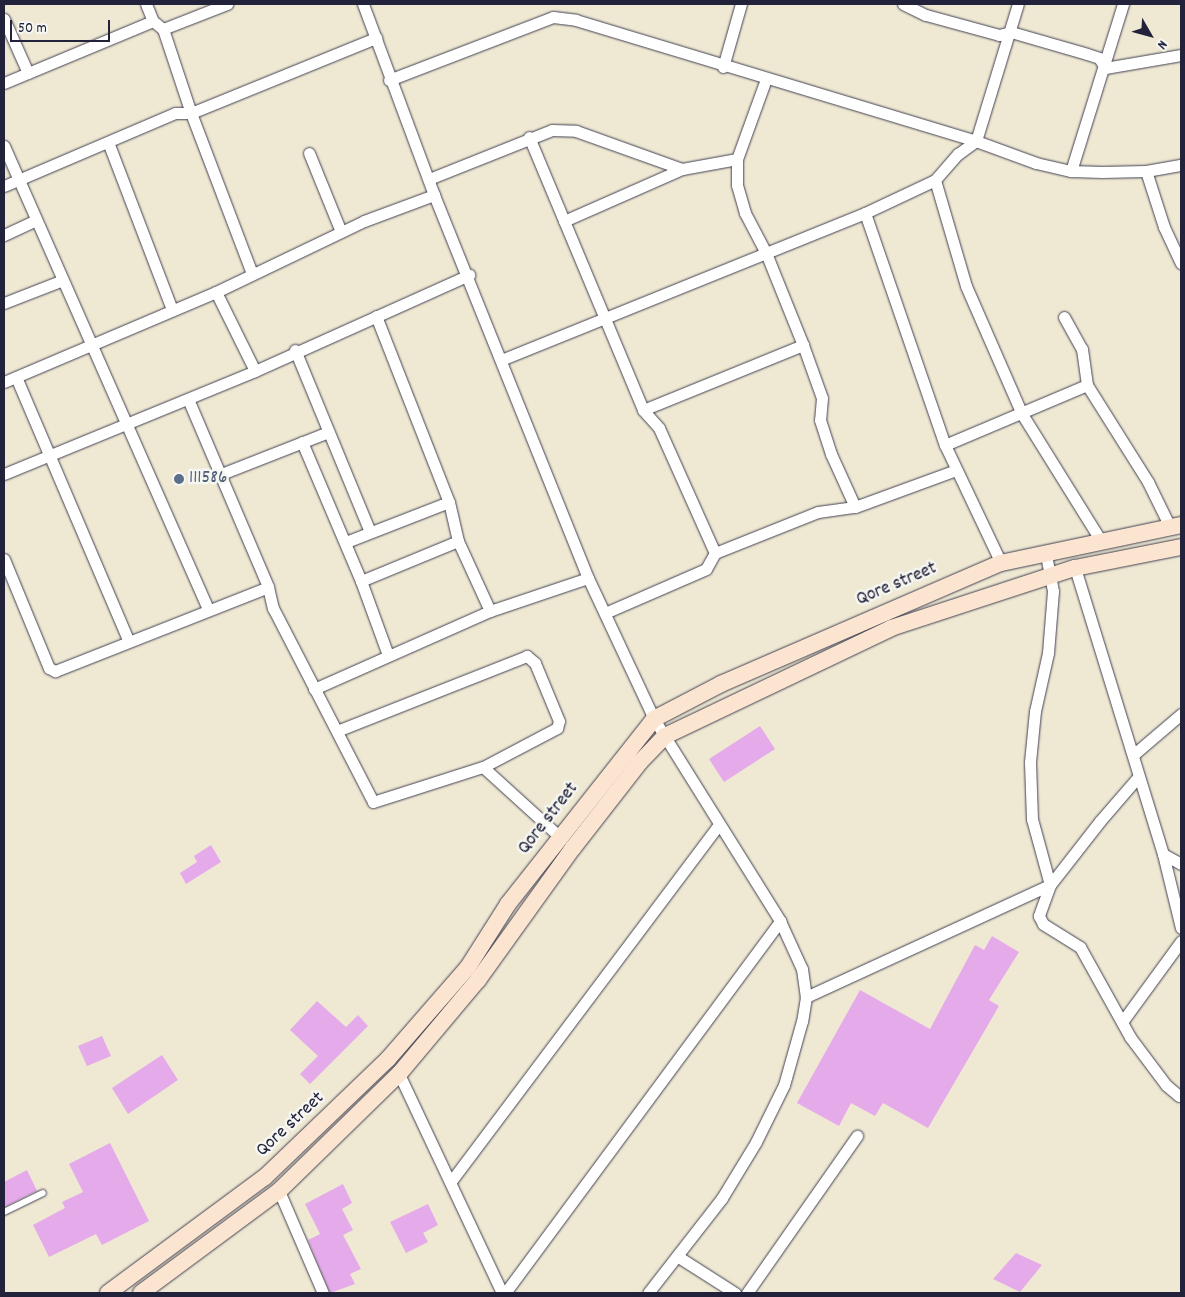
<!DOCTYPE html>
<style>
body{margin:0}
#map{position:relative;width:1185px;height:1297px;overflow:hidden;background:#efe9d3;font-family:Dekko,sans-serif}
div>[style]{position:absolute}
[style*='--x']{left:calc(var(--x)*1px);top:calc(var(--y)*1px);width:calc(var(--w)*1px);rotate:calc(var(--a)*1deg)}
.building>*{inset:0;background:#e5aaea}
.roads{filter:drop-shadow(0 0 1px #414052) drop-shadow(0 0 1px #414052)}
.lane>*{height:5.5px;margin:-2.75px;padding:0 2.75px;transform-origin:2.75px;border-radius:2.75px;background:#fff}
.street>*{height:11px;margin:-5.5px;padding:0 5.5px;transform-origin:5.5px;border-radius:5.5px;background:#fff}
.secondary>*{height:16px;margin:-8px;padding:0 8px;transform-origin:8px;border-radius:8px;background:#fce5d0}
.dots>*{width:14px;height:14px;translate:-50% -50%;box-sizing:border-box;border:2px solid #f6f6f2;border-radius:50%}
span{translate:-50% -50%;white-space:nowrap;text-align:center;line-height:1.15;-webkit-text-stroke:5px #f6f6f2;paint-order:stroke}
.service-label{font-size:19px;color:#4e5e75}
.left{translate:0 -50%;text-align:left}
.street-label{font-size:19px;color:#22223b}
.frame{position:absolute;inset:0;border:5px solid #22223b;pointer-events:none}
.north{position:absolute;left:1125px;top:10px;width:50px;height:50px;-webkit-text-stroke:4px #f6f6f2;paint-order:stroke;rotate:128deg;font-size:14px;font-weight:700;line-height:20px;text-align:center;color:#22223b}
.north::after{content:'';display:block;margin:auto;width:18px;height:22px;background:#22223b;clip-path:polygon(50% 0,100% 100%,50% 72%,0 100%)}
.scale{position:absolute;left:10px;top:20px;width:100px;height:22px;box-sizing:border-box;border:2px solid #22223b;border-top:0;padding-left:6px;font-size:15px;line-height:18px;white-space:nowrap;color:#22223b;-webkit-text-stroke:4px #f6f6f2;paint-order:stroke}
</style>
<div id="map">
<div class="building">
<div style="clip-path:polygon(760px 726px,775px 749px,724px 782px,709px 759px)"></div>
<div style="clip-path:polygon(211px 845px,221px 862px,186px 884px,180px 873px,197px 862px,194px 856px)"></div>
<div style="clip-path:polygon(992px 936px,1019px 952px,989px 1000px,999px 1006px,928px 1128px,883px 1103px,875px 1116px,851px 1103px,839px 1126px,797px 1103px,860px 990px,930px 1029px,975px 945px,984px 950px)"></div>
<div style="clip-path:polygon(317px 1001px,346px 1027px,358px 1015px,368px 1026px,310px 1084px,300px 1074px,318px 1056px,290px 1030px)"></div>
<div style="clip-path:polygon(102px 1036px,111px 1056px,87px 1066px,78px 1046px)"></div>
<div style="clip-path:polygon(162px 1055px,178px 1080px,128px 1114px,112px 1088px)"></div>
<div style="clip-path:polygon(110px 1143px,149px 1221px,102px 1245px,96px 1234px,49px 1257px,33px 1225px,65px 1208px,62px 1202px,83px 1192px,69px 1164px)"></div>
<div style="clip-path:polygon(27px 1170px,37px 1191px,4px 1207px,4px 1182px)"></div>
<div style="clip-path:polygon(343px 1184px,352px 1203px,342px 1209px,353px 1230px,343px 1235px,361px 1269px,350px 1274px,355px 1284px,330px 1293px,308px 1240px,320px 1234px,305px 1204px)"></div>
<div style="clip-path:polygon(428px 1204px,438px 1225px,423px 1233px,428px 1242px,406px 1253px,390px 1222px)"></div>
<div style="clip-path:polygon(1016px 1253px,1042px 1265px,1020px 1292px,993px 1279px)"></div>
</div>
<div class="roads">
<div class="lane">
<div style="--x:4;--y:1212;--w:43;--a:-26"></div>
</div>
<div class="street">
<div style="--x:146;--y:4;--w:18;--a:68"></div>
<div style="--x:153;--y:21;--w:13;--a:39"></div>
<div style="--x:163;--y:29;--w:89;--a:71.6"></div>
<div style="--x:191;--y:113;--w:172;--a:69.2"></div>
<div style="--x:363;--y:4;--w:204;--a:69.6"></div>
<div style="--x:434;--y:195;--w:413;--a:68.1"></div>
<div style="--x:588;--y:578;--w:156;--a:64.9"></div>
<div style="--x:654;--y:719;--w:238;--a:58"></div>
<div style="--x:780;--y:921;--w:53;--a:65.4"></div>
<div style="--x:802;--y:969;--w:28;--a:82"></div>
<div style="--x:806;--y:997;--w:24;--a:99"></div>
<div style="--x:802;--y:1021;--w:66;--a:105.7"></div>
<div style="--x:784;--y:1085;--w:64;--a:116.2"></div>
<div style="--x:756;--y:1142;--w:66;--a:121.3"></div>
<div style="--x:722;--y:1198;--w:120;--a:127.9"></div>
<div style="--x:903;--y:4;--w:25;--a:26"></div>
<div style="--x:926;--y:15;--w:76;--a:15.3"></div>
<div style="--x:999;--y:35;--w:12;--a:-14"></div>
<div style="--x:1011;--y:32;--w:79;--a:16.1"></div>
<div style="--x:1087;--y:54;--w:13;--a:18"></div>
<div style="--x:1099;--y:58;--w:12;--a:59"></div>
<div style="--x:1105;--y:68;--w:77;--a:-9.7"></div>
<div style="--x:4;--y:19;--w:59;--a:66"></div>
<div style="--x:163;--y:29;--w:69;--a:-21.3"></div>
<div style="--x:723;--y:67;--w:66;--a:-74.1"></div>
<div style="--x:766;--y:79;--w:85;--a:109.9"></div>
<div style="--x:737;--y:159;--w:26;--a:90"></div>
<div style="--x:737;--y:185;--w:29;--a:74"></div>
<div style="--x:745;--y:213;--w:45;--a:62.3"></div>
<div style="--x:766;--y:253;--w:99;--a:68.1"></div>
<div style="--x:803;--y:345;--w:56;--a:70.3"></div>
<div style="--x:822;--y:398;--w:22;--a:95"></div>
<div style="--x:820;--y:420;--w:36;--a:72"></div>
<div style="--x:831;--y:454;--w:58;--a:65.6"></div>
<div style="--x:389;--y:80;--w:176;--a:-21"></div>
<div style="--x:553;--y:17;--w:23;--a:7"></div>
<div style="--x:576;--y:20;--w:418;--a:16.8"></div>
<div style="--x:976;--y:141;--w:64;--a:20.1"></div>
<div style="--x:1036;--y:163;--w:36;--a:13"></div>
<div style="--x:1071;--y:171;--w:31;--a:2"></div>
<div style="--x:1102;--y:172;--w:44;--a:-1.3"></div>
<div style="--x:1146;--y:171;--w:36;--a:-10"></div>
<div style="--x:4;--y:83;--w:161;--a:-22.6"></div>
<div style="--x:529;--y:137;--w:296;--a:67.3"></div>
<div style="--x:643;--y:410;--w:24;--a:48"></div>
<div style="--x:659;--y:428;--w:137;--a:65.9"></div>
<div style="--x:108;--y:142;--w:180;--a:69.1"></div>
<div style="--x:4;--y:146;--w:506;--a:66.22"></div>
<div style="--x:309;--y:153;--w:85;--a:67.9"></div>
<div style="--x:1071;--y:171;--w:175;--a:-72.7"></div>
<div style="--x:1146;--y:171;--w:59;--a:72.2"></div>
<div style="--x:1164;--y:227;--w:40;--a:65"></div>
<div style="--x:429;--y:179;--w:132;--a:-21.7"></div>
<div style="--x:552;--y:130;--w:24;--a:2"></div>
<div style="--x:576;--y:131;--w:113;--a:19.7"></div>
<div style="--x:935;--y:180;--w:110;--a:73.7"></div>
<div style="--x:966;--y:286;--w:140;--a:66.4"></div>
<div style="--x:1022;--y:414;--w:150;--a:58.1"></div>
<div style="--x:4;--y:186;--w:186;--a:-23.1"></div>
<div style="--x:175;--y:113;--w:16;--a:0"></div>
<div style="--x:191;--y:113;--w:200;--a:-22.1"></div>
<div style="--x:865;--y:213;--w:245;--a:71"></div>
<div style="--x:945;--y:445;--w:131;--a:64.6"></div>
<div style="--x:564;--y:221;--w:129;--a:-23.8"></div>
<div style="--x:682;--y:169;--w:56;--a:-10.3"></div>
<div style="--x:4;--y:235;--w:35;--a:-25"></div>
<div style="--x:216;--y:292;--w:88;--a:63.7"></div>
<div style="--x:4;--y:303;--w:63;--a:-21.3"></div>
<div style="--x:376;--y:316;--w:200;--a:68.6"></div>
<div style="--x:449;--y:502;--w:40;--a:77"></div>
<div style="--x:458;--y:541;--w:77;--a:65.4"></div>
<div style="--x:1064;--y:317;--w:37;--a:61"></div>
<div style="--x:1082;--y:349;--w:36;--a:82"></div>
<div style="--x:1087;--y:385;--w:115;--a:57.8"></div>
<div style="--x:1148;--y:482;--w:50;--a:63.9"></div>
<div style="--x:295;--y:350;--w:197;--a:67.6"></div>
<div style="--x:501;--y:360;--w:393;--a:-22"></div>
<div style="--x:865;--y:213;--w:77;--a:-25.2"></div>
<div style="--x:935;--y:180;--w:35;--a:-49"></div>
<div style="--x:958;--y:154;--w:22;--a:-36"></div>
<div style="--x:976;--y:141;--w:143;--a:-73"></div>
<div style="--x:16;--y:377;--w:286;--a:66.9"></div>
<div style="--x:4;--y:382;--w:230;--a:-23"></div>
<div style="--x:216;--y:292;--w:164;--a:-25.6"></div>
<div style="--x:364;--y:221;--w:75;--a:-20.4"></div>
<div style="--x:188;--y:399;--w:204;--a:66.9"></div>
<div style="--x:268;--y:587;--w:22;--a:77"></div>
<div style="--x:273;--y:608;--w:218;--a:62.7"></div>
<div style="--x:373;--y:802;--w:115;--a:-17.7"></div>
<div style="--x:483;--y:767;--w:84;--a:-27.8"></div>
<div style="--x:557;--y:728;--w:7;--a:-74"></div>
<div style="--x:559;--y:721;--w:63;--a:-112.5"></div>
<div style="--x:535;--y:663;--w:11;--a:-139"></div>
<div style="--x:527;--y:656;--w:204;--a:158.5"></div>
<div style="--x:643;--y:410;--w:173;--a:-22.1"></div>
<div style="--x:302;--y:442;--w:151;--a:67"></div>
<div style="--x:361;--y:581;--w:79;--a:70"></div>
<div style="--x:945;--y:445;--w:154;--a:-22.9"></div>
<div style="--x:4;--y:474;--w:271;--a:-22.3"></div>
<div style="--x:255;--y:371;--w:235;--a:-24.2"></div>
<div style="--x:221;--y:474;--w:115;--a:-21.4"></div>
<div style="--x:346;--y:542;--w:110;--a:-21.2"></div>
<div style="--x:1046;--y:555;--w:37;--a:79"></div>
<div style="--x:1053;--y:591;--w:62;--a:94.6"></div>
<div style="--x:1048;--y:653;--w:59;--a:102.6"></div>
<div style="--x:1035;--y:711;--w:51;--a:95.6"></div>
<div style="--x:1030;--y:762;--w:57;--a:88"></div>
<div style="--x:1032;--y:819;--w:68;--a:74.7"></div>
<div style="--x:4;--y:559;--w:118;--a:67.6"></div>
<div style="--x:49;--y:668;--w:7;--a:27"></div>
<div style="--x:55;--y:671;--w:229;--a:-21.5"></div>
<div style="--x:1075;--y:568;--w:299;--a:72.9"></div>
<div style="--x:1163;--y:854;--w:76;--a:76.3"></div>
<div style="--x:361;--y:581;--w:105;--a:-22.4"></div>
<div style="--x:605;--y:613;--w:110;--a:-23.5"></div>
<div style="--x:706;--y:569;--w:18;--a:-61"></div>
<div style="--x:715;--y:553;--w:111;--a:-21.7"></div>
<div style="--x:818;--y:512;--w:37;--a:-8"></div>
<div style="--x:855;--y:507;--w:108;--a:-20.1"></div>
<div style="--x:314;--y:689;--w:193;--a:-23.9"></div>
<div style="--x:490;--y:611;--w:103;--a:-18.6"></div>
<div style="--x:1133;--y:755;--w:63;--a:-40.5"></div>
<div style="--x:483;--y:767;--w:104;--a:42.3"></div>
<div style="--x:1138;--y:777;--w:58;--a:130.8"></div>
<div style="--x:1100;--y:821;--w:81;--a:128"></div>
<div style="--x:1050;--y:885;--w:33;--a:110"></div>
<div style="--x:1039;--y:916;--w:9;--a:63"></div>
<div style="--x:1043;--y:924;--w:44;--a:31.9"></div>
<div style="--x:1080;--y:947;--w:103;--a:60.9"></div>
<div style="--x:1130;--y:1037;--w:60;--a:53.1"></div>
<div style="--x:1166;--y:1085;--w:17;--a:40"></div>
<div style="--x:1163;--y:854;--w:21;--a:29"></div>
<div style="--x:806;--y:997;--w:268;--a:-24.7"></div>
<div style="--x:1122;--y:1022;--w:100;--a:-53.9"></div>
<div style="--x:399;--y:1074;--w:242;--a:64.8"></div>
<div style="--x:452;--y:1180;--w:443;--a:-53.1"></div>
<div style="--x:279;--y:1191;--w:111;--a:66.7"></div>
<div style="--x:677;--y:1256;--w:69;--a:32.5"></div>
<div style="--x:505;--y:1293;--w:463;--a:-53.5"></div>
<div style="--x:747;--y:1293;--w:192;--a:-55"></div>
</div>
<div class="secondary">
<div style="--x:108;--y:1293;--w:195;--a:-36.5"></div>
<div style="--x:265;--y:1177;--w:170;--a:-43.8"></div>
<div style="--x:388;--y:1059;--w:122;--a:-49"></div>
<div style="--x:468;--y:967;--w:75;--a:-57.6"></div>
<div style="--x:508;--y:904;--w:236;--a:-51.7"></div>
<div style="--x:654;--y:719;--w:76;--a:-27.6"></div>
<div style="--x:721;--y:684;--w:305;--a:-23.4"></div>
<div style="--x:1001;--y:563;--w:184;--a:-11.9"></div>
<div style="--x:141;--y:1293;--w:172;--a:-36.5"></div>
<div style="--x:279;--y:1191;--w:168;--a:-44.3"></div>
<div style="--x:399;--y:1074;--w:123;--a:-50"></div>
<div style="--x:478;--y:980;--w:163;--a:-54.3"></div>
<div style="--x:573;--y:848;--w:109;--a:-52.1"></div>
<div style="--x:640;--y:762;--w:36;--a:-46"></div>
<div style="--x:665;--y:736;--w:250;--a:-25.5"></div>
<div style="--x:891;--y:628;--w:194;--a:-18.1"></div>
<div style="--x:1075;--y:568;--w:108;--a:-11.2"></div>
</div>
</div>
<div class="dots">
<div style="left:179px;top:479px;background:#5c6f8a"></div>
</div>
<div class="service-label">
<span class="left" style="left:189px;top:479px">111586</span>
</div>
<div class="street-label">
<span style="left:897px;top:585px;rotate:-23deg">Qore street</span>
<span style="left:549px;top:819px;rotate:-52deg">Qore street</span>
<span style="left:291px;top:1125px;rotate:-43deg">Qore street</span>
</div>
<div class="frame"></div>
<div class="north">N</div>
<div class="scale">50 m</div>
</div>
